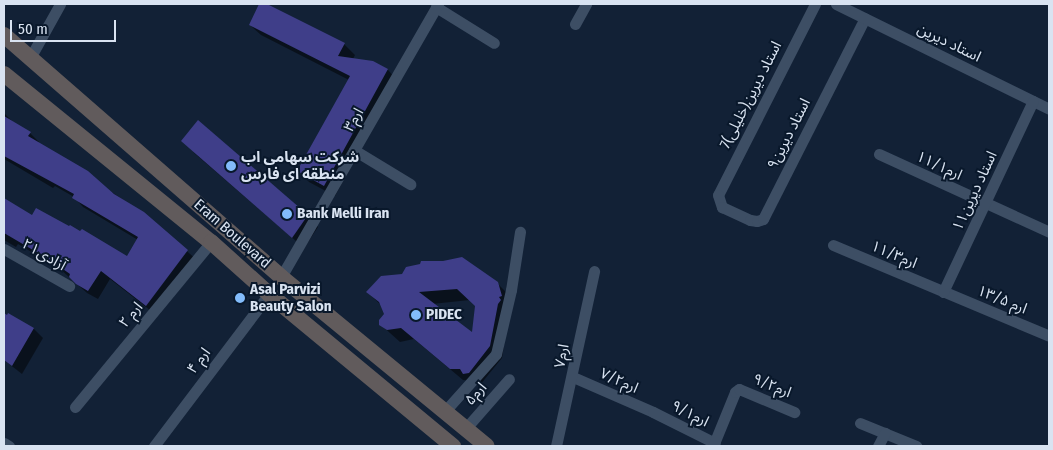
<!DOCTYPE html>
<meta charset="utf-8">
<style>
body{margin:0}
#map{position:relative;width:1053px;height:450px;overflow:hidden;background:#122136;font-family:"Fira Sans Condensed","Noto Sans Arabic",sans-serif}
div>[style]{position:absolute}
[style*='--x']{left:calc(var(--x)*1px);top:calc(var(--y)*1px);width:calc(var(--w)*1px);rotate:calc(var(--a)*1deg)}
.shadow>*{inset:0;background:#0007}
.building>*{inset:0;background:#3f3e89}
.minor>*{height:11px;margin:-5.5px;padding:0 5.5px;transform-origin:5.5px;border-radius:5.5px;background:#3d4e64}
.secondary>*{height:16px;margin:-8px;padding:0 8px;transform-origin:8px;border-radius:8px;background:#615b5c}
.dots>*{width:14px;height:14px;translate:-50% -50%;box-sizing:border-box;border:2px solid #09182b;border-radius:50%}
span{translate:-50% -50%;white-space:nowrap;text-align:center;line-height:1.15;-webkit-text-stroke:4px #09182b;paint-order:stroke}
.street-label{font-size:15px;color:#d9e3f1}
.poi-label{font-size:15px;color:#d9e3f1;font-weight:700}
.left{translate:0 -50%;text-align:left}
.frame{position:absolute;inset:0;border:5px solid #d9e3f1;pointer-events:none}
.scale{position:absolute;left:10px;top:20px;width:106px;height:22px;box-sizing:border-box;border:2px solid #d9e3f1;border-top:0;padding-left:6px;font-size:15px;line-height:18px;white-space:nowrap;color:#d9e3f1;-webkit-text-stroke:4px #09182b;paint-order:stroke}
</style>
<div id="map">
<div class="shadow">
<div style="clip-path:polygon(261px 4px,344px 44px,355px 55px,353px 59px,372px 62px,388px 70px,398px 81px,335px 196px,309px 182px,299px 171px,349px 80px,261px 35px,250px 25px)"></div>
<div style="clip-path:polygon(4px 113px,13px 122px,30px 133px,39px 142px,38px 143px,143px 213px,197px 260px,155px 314px,110px 279px,98px 299px,87px 293px,60px 269px,18px 244px,16px 247px,4px 240px,4px 200px,32px 217px,128px 258px,138px 240px,83px 207px,74px 197px,55px 186px,53px 188px,4px 159px)"></div>
<div style="clip-path:polygon(193px 152px,307px 216px,318px 227px,304px 248px)"></div>
<div style="clip-path:polygon(evenodd,381px 277px,497px 283px,509px 295px,513px 308px,510px 309px,512px 312px,509px 316px,502px 358px,480px 385px,476px 385px,472px 381px,463px 380px,414px 339px,400px 342px,380px 324px,385px 314px,381px 305px,367px 292px,381px 277px,470px 300px,476px 306px,473px 335px,432px 304px,470px 300px)"></div>
<div style="clip-path:polygon(4px 314px,34px 329px,43px 338px,22px 374px,4px 360px)"></div>
</div>
<div class="building">
<div style="clip-path:polygon(259px 4px,267px 4px,345px 43px,338px 56px,373px 61px,388px 69px,324px 186px,297px 171px,350px 76px,249px 25px)"></div>
<div style="clip-path:polygon(4px 116px,31px 132px,28px 136px,88px 171px,114px 194px,144px 212px,188px 250px,146px 306px,101px 271px,88px 291px,76px 284px,69px 277px,70px 274px,50px 260px,4px 233px,4px 198px,32px 215px,36px 208px,69px 226px,70px 225px,80px 231px,82px 229px,127px 256px,138px 237px,72px 198px,74px 194px,4px 156px)"></div>
<div style="clip-path:polygon(198px 120px,308px 215px,292px 238px,181px 141px)"></div>
<div style="clip-path:polygon(evenodd,462px 257px,498px 282px,502px 296px,499px 297px,501px 300px,498px 304px,490px 346px,469px 373px,463px 374px,460px 369px,450px 369px,401px 328px,387px 330px,379px 325px,379px 320px,384px 314px,379px 302px,366px 292px,381px 276px,402px 274px,406px 267px,420px 264px,421px 261px,443px 261px,462px 257px,457px 289px,475px 306px,472px 332px,419px 292px,457px 289px)"></div>
<div style="clip-path:polygon(4px 313px,7px 315px,8px 313px,34px 328px,12px 366px,4px 360px)"></div>
</div>
<div class="minor">
<div style="--x:815;--y:4;--w:214;--a:116.9"></div>
<div style="--x:718;--y:195;--w:13;--a:72"></div>
<div style="--x:722;--y:207;--w:31;--a:25"></div>
<div style="--x:750;--y:220;--w:7;--a:8"></div>
<div style="--x:757;--y:221;--w:6;--a:-18"></div>
<div style="--x:763;--y:219;--w:225;--a:-63.1"></div>
<div style="--x:836;--y:4;--w:237;--a:26.2"></div>
<div style="--x:436;--y:7;--w:68;--a:31.8"></div>
<div style="--x:575;--y:24;--w:23;--a:-61"></div>
<div style="--x:30;--y:58;--w:62;--a:-60.9"></div>
<div style="--x:354;--y:150;--w:66;--a:31.3"></div>
<div style="--x:879;--y:154;--w:187;--a:24.6"></div>
<div style="--x:833;--y:245;--w:234;--a:22.8"></div>
<div style="--x:4;--y:249;--w:75;--a:29.6"></div>
<div style="--x:281;--y:277;--w:315;--a:-60.1"></div>
<div style="--x:943;--y:292;--w:211;--a:-64.8"></div>
<div style="--x:573;--y:377;--w:87;--a:23.6"></div>
<div style="--x:653;--y:412;--w:69;--a:26.6"></div>
<div style="--x:75;--y:407;--w:214;--a:-50.5"></div>
<div style="--x:445;--y:411;--w:76;--a:-48.2"></div>
<div style="--x:496;--y:354;--w:66;--a:-76.8"></div>
<div style="--x:511;--y:290;--w:59;--a:-81.2"></div>
<div style="--x:860;--y:423;--w:61;--a:22.3"></div>
<div style="--x:466;--y:428;--w:65;--a:-48.7"></div>
<div style="--x:4;--y:443;--w:6;--a:31"></div>
<div style="--x:154;--y:446;--w:191;--a:-52.9"></div>
<div style="--x:556;--y:446;--w:179;--a:-77.7"></div>
<div style="--x:713;--y:446;--w:58;--a:-67.8"></div>
<div style="--x:735;--y:392;--w:5;--a:-37"></div>
<div style="--x:739;--y:389;--w:60;--a:22.7"></div>
<div style="--x:878;--y:446;--w:15;--a:-62"></div>
</div>
<div class="secondary">
<div style="--x:4;--y:35;--w:368;--a:41.1"></div>
<div style="--x:281;--y:277;--w:266;--a:39.4"></div>
<div style="--x:4;--y:74;--w:267;--a:39.1"></div>
<div style="--x:211;--y:242;--w:78;--a:41.9"></div>
<div style="--x:269;--y:294;--w:239;--a:39.6"></div>
</div>
<div class="dots">
<div style="left:231px;top:166px;background:#83bcfb"></div>
<div style="left:287px;top:214px;background:#83bcfb"></div>
<div style="left:240px;top:298px;background:#83bcfb"></div>
<div style="left:416px;top:315px;background:#83bcfb"></div>
</div>
<div class="street-label">
<span style="left:949px;top:43px;rotate:26deg">استاد دیرین</span>
<span style="left:751px;top:95px;rotate:-63deg">7استاد دیرین(خلیلی)</span>
<span style="left:354px;top:120px;rotate:-60deg">ارم۳</span>
<span style="left:789px;top:134px;rotate:-63deg">استاد دیرین۹</span>
<span style="left:939px;top:166px;rotate:25deg">۱۱/۱ارم</span>
<span style="left:975px;top:191px;rotate:-65deg">استاد دیرین۱۱</span>
<span style="left:232px;top:234px;rotate:41deg">Eram Boulevard</span>
<span style="left:44px;top:255px;rotate:30deg">آزادی۲۱</span>
<span style="left:894px;top:255px;rotate:23deg">۱۱/۳ارم</span>
<span style="left:1002px;top:300px;rotate:22deg">۱۳/۵ ارم</span>
<span style="left:131px;top:315px;rotate:-50deg">ارم ۲</span>
<span style="left:562px;top:356px;rotate:-79deg">ارم۷</span>
<span style="left:199px;top:361px;rotate:-53deg">ارم ۴</span>
<span style="left:619px;top:381px;rotate:24deg">۷/۲ارم</span>
<span style="left:772px;top:386px;rotate:22deg">۹/۲ارم</span>
<span style="left:476px;top:394px;rotate:-49deg">ارم۵</span>
<span style="left:690px;top:414px;rotate:27deg">۹/۱ارم</span>
</div>
<div class="poi-label">
<span class="left" style="left:241px;top:166px">شرکت سهامی اب<br>منطقه ای فارس</span>
<span class="left" style="left:297px;top:214px">Bank Melli Iran</span>
<span class="left" style="left:250px;top:298px">Asal Parvizi<br>Beauty Salon</span>
<span class="left" style="left:426px;top:315px">PIDEC</span>
</div>
<div class="frame"></div>
<div class="scale">50 m</div>
</div>
